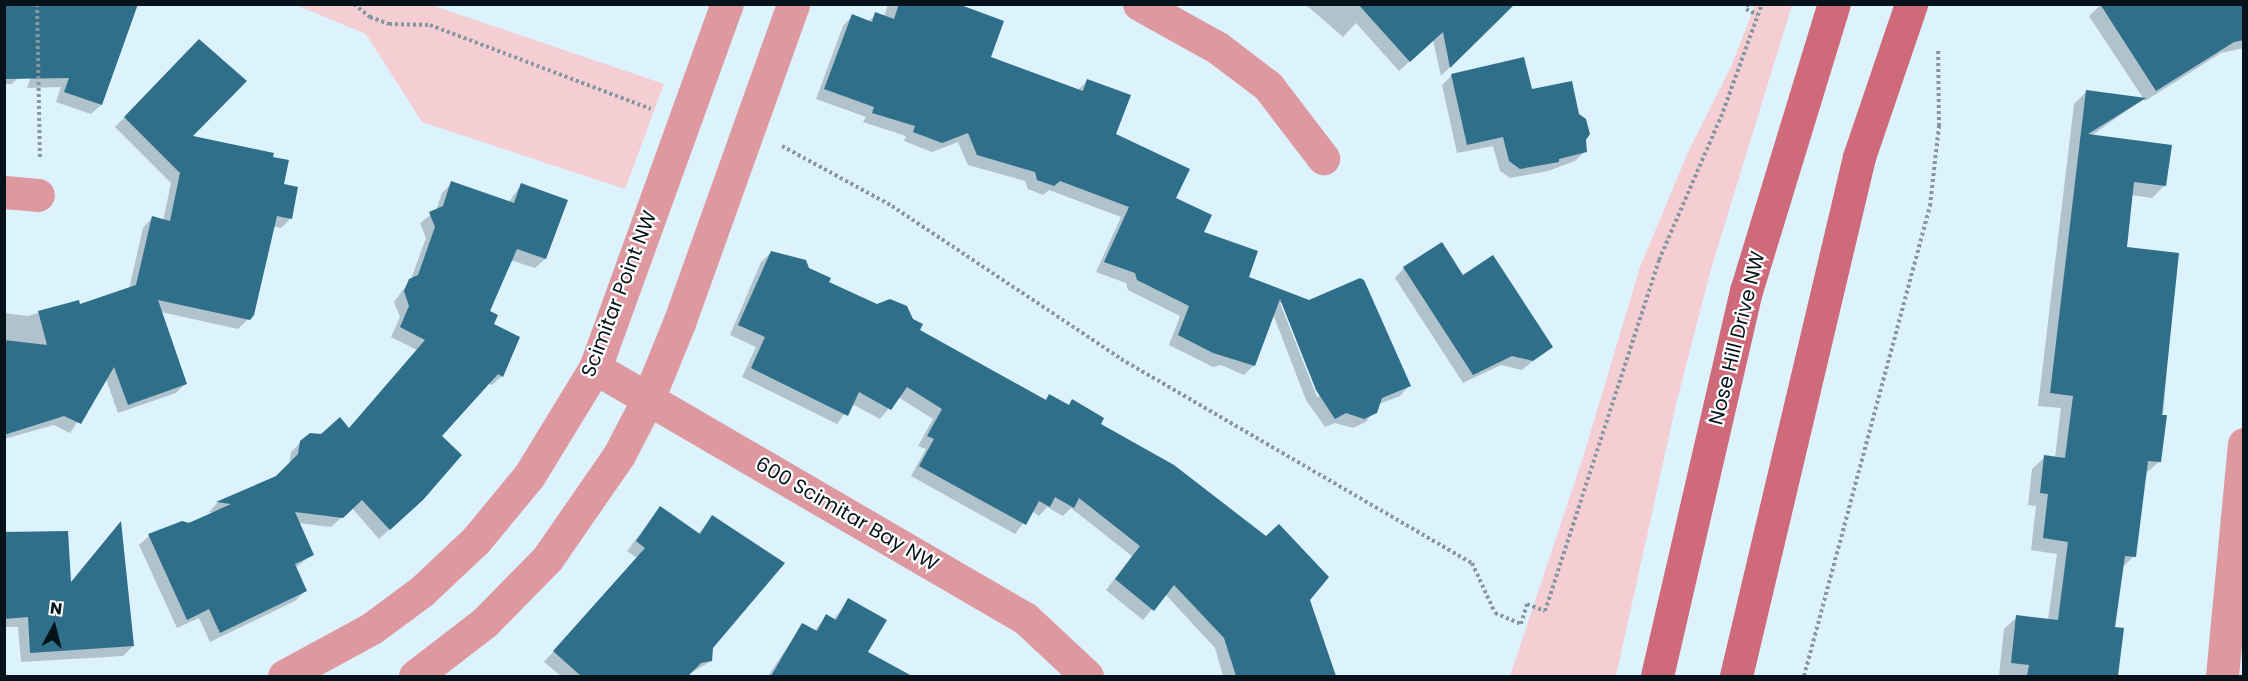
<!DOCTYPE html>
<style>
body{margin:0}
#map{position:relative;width:2248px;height:681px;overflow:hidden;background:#dcf3fe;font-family:Poppins,sans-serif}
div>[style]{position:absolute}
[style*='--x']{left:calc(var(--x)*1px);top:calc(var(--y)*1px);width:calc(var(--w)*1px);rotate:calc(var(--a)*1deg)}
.green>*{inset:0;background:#f4ced2}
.shadow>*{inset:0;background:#0003}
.building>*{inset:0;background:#2f6f8a}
.path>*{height:4px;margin-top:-2px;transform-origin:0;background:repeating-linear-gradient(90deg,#8598a1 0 3px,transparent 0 6px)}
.minor>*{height:33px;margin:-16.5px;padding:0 16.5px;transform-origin:16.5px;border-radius:16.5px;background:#de98a0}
.secondary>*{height:33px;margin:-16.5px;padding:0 16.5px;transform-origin:16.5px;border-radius:16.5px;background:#cf6a7a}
span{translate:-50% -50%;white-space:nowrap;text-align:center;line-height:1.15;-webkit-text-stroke:4.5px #fff;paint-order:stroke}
.street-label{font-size:20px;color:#06131a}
.frame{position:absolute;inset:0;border:6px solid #06131a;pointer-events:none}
.north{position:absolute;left:24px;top:597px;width:60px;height:60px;-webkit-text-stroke:4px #fff;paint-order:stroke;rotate:7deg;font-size:16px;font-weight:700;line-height:24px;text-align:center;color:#06131a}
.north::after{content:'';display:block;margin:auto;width:21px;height:27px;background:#06131a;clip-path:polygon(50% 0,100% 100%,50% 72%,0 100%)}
</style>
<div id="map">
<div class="green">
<div style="clip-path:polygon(296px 5px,431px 5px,664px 84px,625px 189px,422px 122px,366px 34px)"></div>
<div style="clip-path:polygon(1755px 5px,1792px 5px,1711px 269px,1676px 404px,1616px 676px,1510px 676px,1585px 451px,1640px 267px,1689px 150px,1731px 67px)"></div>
</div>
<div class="shadow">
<div style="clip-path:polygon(4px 4px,21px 75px,12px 84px,4px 84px)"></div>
<div style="clip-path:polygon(57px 4px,137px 4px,101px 105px,91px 114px,56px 102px,61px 87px,27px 88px)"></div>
<div style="clip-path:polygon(evenodd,888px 4px,954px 4px,990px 58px,1077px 91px,1087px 81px,1114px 135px,1247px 278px,1309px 302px,1409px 386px,1400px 396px,1379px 404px,1366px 422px,1353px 428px,1335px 423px,1325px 427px,1306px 400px,1273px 314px,1254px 365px,1244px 375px,1221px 365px,1213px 367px,1169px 345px,1180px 316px,1128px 290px,1126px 283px,1096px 272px,1121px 217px,1049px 190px,1043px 195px,1028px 189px,1025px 181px,968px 165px,958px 142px,932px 152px,904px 141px,906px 136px,863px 122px,866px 117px,816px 99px,843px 26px,852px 16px,868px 22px,876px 14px,884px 17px,888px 4px,1280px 303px,1283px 303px,1320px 396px,1317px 397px,1280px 303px)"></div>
<div style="clip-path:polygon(1305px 4px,1513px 4px,1441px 76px,1433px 40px,1399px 71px,1356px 23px,1343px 37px)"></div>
<div style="clip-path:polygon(2101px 4px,2244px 4px,2244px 48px,2221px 53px,2145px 101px,2089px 16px)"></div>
<div style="clip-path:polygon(199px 42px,190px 137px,283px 185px,291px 218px,281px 228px,273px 226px,248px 319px,238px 329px,161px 312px,186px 383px,176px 393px,118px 413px,106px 379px,70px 433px,54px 425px,4px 439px,4px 313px,28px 316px,77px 301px,79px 306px,129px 289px,143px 228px,152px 218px,163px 221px,171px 183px,115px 127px)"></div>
<div style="clip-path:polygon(1452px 75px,1531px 91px,1584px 139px,1585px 151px,1575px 161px,1548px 171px,1510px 178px,1500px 171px,1493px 146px,1457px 153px,1442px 85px)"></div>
<div style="clip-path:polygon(2086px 92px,2143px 99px,2091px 136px,2165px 185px,2152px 198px,2131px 195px,2125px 248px,2177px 254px,2159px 462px,2145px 474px,2134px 556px,2121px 569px,2113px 628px,2122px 629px,2116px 676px,1999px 675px,2004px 629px,2017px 617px,2048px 620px,2057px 554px,2031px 550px,2036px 506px,2028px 505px,2032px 469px,2045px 457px,2055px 458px,2061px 408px,2038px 406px,2074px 104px)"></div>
<div style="clip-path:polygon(452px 183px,508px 203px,521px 185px,545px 259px,535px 268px,510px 260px,488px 312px,502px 376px,492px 385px,487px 383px,439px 436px,422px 499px,379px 539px,352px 508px,331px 527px,298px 523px,312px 555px,295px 568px,305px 591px,295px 601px,210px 642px,199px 618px,177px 628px,139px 545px,149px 536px,216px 513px,209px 512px,217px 503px,277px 477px,289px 465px,291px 452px,301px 442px,349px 429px,417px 350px,391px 337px,400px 317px,394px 302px,411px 279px,426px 238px,420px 223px,436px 211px,442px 193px)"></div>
<div style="clip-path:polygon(771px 253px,1044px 401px,1049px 396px,1067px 406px,1072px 401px,1309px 599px,1334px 676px,1223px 676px,1215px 648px,1165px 594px,1143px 620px,1106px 590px,1132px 556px,1071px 508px,1063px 516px,1047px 507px,1039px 516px,1032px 511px,1015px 534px,911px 476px,926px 449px,918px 446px,933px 419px,898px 397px,880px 419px,852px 404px,837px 424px,742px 377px,756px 347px,730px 335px,761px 262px)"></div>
<div style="clip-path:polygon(1404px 268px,1463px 277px,1551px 346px,1522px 370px,1501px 365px,1463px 383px,1395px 278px)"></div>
<div style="clip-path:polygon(660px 508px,698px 534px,712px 517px,711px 661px,686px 676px,646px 676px,638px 670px,639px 676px,561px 676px,544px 662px,637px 558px,627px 551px)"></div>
<div style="clip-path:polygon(4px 531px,16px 532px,133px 646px,123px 656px,21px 662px,18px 627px,4px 627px)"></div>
<div style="clip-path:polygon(849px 600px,866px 652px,908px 676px,768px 676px,802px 625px,814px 631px,827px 616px,833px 620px)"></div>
</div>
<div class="building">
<div style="clip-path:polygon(4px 4px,138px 4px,102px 105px,64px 92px,69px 78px,4px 79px)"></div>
<div style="clip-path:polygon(899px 4px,958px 4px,1004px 21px,991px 57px,1083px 91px,1087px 79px,1131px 95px,1116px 134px,1190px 169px,1176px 198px,1212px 215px,1204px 232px,1258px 251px,1249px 277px,1309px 300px,1360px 278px,1364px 280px,1411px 386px,1382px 398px,1377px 413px,1364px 419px,1346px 413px,1335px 419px,1316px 390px,1280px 299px,1255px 366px,1213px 353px,1178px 335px,1189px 306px,1137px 280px,1135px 273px,1104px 262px,1129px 207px,1060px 181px,1054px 186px,1037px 180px,1035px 172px,977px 155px,968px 133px,942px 143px,913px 132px,915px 126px,872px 113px,874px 107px,824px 89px,852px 14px,872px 22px,875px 12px,894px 19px)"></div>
<div style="clip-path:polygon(1358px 4px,1515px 4px,1450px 68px,1443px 32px,1410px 62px)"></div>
<div style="clip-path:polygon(2100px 4px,2244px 4px,2244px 40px,2234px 42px,2156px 91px)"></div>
<div style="clip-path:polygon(199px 39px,247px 81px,193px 136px,274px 153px,273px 157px,289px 160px,284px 184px,298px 187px,292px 219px,277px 216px,254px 315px,250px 320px,158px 300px,187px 384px,128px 405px,114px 367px,81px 424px,64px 416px,4px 435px,4px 340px,47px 345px,38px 311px,79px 300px,80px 304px,136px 285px,152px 216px,170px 221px,180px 173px,124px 117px)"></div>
<div style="clip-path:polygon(1524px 57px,1532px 89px,1572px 81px,1579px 114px,1586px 119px,1590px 134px,1586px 140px,1587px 152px,1559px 159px,1559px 162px,1520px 169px,1509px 161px,1503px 137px,1467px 145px,1451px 74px)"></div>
<div style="clip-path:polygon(2086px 90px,2146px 98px,2088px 134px,2172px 145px,2166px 186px,2134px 182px,2127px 247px,2179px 253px,2162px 415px,2167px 415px,2161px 462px,2148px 461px,2136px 557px,2125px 556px,2115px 627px,2124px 628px,2118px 676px,2027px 676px,2029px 665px,2011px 663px,2016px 615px,2058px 620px,2068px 542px,2043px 538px,2048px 494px,2040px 493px,2044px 455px,2065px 458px,2073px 396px,2050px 393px)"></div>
<div style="clip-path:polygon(451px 181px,514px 203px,521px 183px,568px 200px,546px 259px,517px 249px,490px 311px,498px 315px,494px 324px,520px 337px,503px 377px,498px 374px,442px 436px,462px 455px,423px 500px,390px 530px,362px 500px,343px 518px,295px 512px,314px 555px,295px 564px,307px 591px,220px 633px,209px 609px,187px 620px,148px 534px,182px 521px,189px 523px,231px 504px,216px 502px,276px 476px,298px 454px,300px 441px,310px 433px,321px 434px,340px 417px,349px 428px,425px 340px,400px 327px,409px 306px,404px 291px,409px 279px,418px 275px,435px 227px,429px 212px,443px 206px)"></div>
<div style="clip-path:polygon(1442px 242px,1463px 275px,1493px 255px,1553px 347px,1533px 361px,1512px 356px,1473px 375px,1403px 267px)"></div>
<div style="clip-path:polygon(771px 251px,806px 260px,809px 268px,831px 278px,829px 282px,877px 304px,890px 299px,907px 306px,913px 319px,923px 324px,920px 330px,1046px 400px,1049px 394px,1069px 405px,1072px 399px,1104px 418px,1101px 424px,1174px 465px,1266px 536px,1279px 524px,1329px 577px,1310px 600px,1336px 676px,1236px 676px,1224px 638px,1174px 585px,1154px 611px,1115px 579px,1140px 546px,1079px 498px,1074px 508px,1055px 497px,1050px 507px,1039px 501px,1026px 525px,919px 466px,934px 439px,927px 436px,942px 409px,907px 387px,891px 410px,859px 392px,848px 416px,751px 368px,765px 337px,738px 325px)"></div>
<div style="clip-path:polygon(660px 506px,700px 534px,712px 515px,785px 563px,713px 648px,712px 661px,701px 663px,688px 676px,581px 676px,553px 651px,645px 548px,636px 541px)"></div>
<div style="clip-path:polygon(121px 521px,134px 646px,30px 653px,28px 617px,4px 619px,4px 532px,68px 531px,71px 582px)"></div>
<div style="clip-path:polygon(848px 598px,887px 620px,868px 652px,912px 676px,771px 676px,802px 623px,817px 631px,826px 614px,836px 620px)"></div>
</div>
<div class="path">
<div style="--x:37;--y:4;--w:153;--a:88.9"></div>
<div style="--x:354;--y:4;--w:21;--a:39"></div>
<div style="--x:370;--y:17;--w:20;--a:20"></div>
<div style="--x:389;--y:24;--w:41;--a:1.4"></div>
<div style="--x:430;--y:25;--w:236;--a:20.8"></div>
<div style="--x:1748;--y:4;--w:5;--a:112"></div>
<div style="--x:1746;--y:9;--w:13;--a:27"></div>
<div style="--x:782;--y:146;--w:125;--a:28.6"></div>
<div style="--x:892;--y:206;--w:275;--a:33.7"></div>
<div style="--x:1121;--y:359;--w:406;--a:30.2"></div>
<div style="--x:1472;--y:563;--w:55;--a:65.3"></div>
<div style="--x:1495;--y:613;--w:28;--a:23"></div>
<div style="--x:1521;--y:624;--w:21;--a:-73"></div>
<div style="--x:1527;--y:604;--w:19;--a:21"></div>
<div style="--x:1545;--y:611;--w:369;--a:-72"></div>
<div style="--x:1659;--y:260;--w:156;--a:-66.6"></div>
<div style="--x:1721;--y:117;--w:120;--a:-70.1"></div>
<div style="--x:1804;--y:676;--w:487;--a:-75"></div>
<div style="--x:1930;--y:206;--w:81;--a:-83.6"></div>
<div style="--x:1939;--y:126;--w:77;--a:-90.7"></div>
</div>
<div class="minor">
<div style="--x:1139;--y:4;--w:90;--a:29.1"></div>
<div style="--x:1218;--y:48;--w:63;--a:37.2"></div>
<div style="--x:1268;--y:86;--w:91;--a:52.6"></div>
<div style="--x:4;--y:192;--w:34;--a:5"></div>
<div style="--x:595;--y:368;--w:497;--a:30.2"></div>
<div style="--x:1025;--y:618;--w:85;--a:43.1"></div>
<div style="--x:284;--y:676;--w:100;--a:-28.6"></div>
<div style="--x:372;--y:628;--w:62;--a:-36.5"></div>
<div style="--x:422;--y:591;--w:74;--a:-43.4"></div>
<div style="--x:476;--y:540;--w:83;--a:-50.4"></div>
<div style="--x:529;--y:476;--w:127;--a:-58.6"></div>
<div style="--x:595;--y:368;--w:387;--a:-70.1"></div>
<div style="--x:415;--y:676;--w:88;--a:-37.6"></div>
<div style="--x:485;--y:622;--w:88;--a:-45.5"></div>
<div style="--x:547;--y:559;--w:126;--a:-55.3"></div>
<div style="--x:619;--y:455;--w:63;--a:-62.6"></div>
<div style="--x:648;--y:399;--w:82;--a:-67.8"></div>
<div style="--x:679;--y:323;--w:339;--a:-70.3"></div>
<div style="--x:2222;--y:676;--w:233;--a:-84.6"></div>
</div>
<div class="secondary">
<div style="--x:1657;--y:676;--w:395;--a:-77"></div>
<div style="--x:1746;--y:291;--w:300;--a:-73"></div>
<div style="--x:1736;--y:676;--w:533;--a:-76.67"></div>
<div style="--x:1859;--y:157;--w:162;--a:-71.2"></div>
</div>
<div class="street-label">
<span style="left:619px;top:294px;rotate:-69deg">Scimitar Point NW</span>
<span style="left:1737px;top:338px;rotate:-76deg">Nose Hill Drive NW</span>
<span style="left:847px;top:514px;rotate:30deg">600 Scimitar Bay NW</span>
</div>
<div class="frame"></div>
<div class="north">N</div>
</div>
